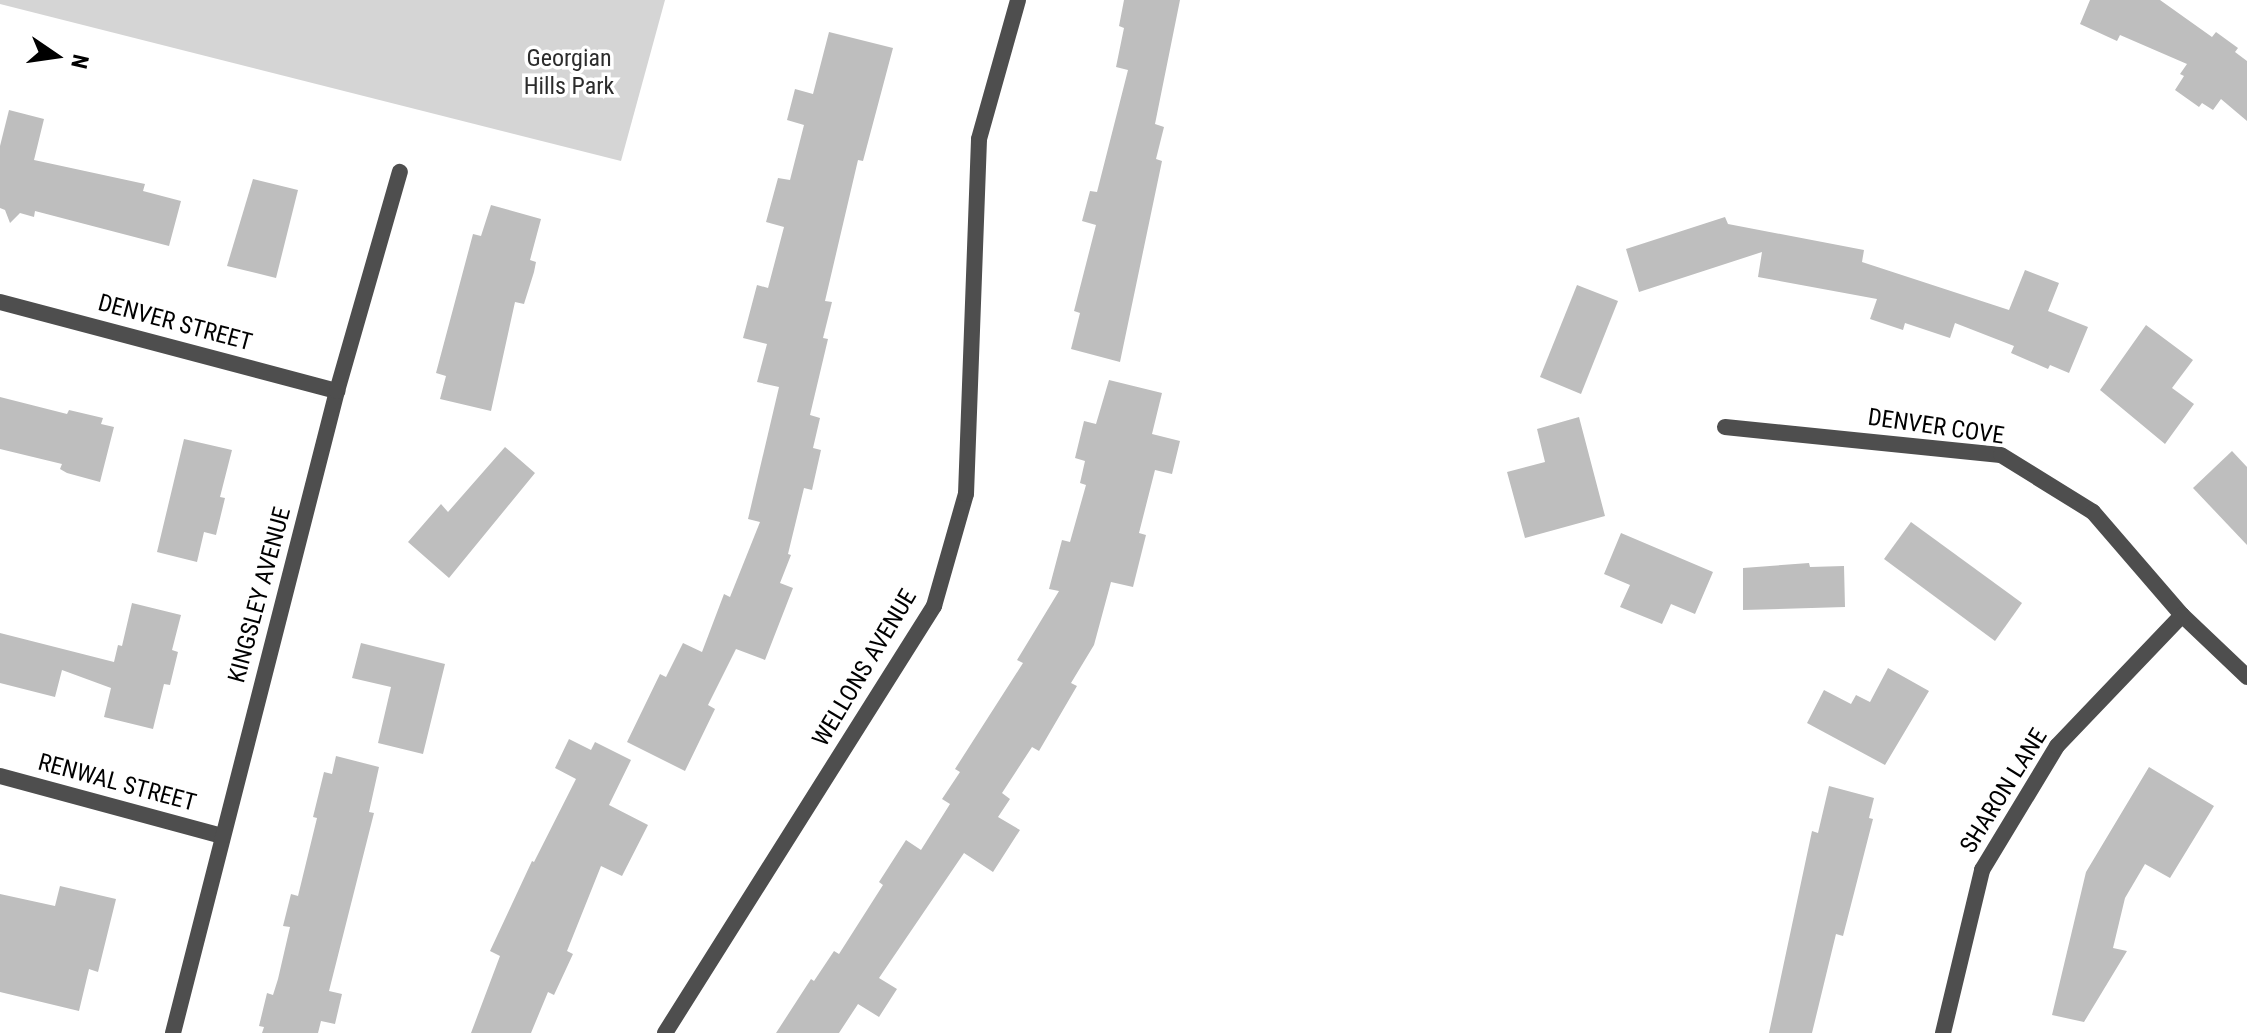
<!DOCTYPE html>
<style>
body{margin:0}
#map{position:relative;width:2247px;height:1033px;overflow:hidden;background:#fff;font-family:"Roboto Condensed",sans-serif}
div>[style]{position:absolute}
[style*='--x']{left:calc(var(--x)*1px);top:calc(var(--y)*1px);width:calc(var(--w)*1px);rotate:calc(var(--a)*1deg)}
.green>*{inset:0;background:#d5d5d5}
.building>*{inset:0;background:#bebebe}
.street>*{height:16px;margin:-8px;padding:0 8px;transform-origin:8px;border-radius:8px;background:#4e4e4e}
span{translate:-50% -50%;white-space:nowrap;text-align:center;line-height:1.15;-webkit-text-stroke:7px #fff;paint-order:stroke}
.park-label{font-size:24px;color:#2c2c2c}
.street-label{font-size:24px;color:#000}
.north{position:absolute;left:16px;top:16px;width:80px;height:80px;-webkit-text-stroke:6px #fff;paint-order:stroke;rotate:103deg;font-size:22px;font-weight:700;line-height:32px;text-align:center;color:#000}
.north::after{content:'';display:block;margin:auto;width:28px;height:36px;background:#000;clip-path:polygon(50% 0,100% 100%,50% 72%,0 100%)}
</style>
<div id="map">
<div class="green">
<div style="clip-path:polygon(0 0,665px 0,621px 161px,0 4px)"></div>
</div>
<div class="building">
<div style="clip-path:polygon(1124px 0,1180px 0,1155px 124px,1164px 127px,1156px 159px,1162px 161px,1120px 362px,1071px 349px,1080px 313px,1074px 311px,1096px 225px,1082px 221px,1090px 191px,1097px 192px,1128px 70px,1116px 67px,1124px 28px,1119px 26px)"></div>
<div style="clip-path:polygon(2090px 0,2160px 0,2212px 37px,2216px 32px,2238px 48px,2235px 52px,2247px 61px,2247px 121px,2221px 99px,2213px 110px,2202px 103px,2199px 107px,2175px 90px,2184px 76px,2180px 74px,2187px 64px,2120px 35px,2117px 41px,2080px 24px)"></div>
<div style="clip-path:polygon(829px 32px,893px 48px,863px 161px,858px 160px,825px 301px,832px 302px,823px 338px,828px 339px,810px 415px,820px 418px,813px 448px,821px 450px,812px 490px,804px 488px,788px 554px,791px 555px,780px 583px,793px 588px,765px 660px,736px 649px,708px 705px,715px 709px,685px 771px,627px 742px,660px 674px,666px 677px,683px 643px,702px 652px,724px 594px,730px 597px,760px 522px,748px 519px,779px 387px,757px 382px,767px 344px,743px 338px,757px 285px,768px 288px,784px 227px,766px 222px,778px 178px,790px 180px,804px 125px,787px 120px,795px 89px,813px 94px)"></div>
<div style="clip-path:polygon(9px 110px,44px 119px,34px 160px,145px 184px,143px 191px,181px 201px,169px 246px,35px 211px,34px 217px,20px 213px,10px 223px,5px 210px,0 208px,0 146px)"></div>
<div style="clip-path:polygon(253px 179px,298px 190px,276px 278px,227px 266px)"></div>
<div style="clip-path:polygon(491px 205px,541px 219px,530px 260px,536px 262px,534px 272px,524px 304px,515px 302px,491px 411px,440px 399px,446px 376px,436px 373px,473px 234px,481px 236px)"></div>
<div style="clip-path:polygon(1725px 217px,1728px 224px,1864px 250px,1862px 262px,2009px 310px,2025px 270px,2059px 283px,2048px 311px,2088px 327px,2069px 373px,2050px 365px,2048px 369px,2011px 353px,2014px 346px,1955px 323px,1950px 338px,1905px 323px,1903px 330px,1870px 319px,1877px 299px,1758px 277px,1762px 252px,1639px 292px,1626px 249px)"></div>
<div style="clip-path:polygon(1577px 285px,1618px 301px,1581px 394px,1540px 377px)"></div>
<div style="clip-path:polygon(2146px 325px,2193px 360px,2172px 388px,2194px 404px,2165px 444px,2100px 390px)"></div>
<div style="clip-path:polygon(1109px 380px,1162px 393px,1152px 434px,1180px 441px,1172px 474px,1155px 470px,1139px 533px,1146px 535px,1133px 587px,1111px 582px,1094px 645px,1071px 683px,1077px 686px,1039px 751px,1032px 747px,1002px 793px,1010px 799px,998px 817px,1020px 830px,993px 872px,964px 853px,879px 978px,897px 989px,879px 1017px,858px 1004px,839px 1033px,776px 1033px,811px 979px,814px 981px,834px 951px,839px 954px,883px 885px,879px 882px,906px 840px,921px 850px,950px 804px,942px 799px,960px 772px,955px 769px,1023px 663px,1017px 660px,1059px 591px,1049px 589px,1062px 540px,1070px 542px,1086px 485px,1080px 483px,1085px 461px,1075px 458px,1084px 421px,1096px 424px)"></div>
<div style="clip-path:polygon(0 397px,67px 414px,69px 410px,103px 418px,101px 424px,114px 427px,100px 482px,67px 473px,60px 469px,62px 464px,0 449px)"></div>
<div style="clip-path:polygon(1579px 417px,1605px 516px,1525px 538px,1507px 472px,1545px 462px,1537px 429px)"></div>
<div style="clip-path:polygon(184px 439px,232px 450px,220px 497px,225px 498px,216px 535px,204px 532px,197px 562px,157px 552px)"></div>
<div style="clip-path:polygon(505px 447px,535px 473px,449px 578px,408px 542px,441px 504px,448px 512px)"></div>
<div style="clip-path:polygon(2232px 451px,2247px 467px,2247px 545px,2193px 488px)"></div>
<div style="clip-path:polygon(1911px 522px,2022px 603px,1995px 641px,1884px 559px)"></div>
<div style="clip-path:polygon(1621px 533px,1713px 572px,1695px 614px,1671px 604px,1662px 624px,1620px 607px,1630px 585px,1604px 574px)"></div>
<div style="clip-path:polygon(1809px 563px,1810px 567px,1844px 566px,1845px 607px,1743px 610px,1743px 568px)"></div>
<div style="clip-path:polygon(132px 603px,181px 615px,172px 650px,178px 652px,170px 685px,164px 684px,153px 729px,104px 717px,111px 688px,62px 670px,55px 697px,0 683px,0 633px,114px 662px,118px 645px,122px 646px)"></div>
<div style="clip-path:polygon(361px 643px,445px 664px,423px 754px,378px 743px,391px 687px,352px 678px)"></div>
<div style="clip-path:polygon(1888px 668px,1929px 691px,1885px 765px,1807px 723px,1824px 690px,1851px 704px,1856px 695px,1870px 702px)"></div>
<div style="clip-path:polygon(569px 739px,591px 750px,595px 742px,631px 760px,609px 805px,648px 825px,622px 876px,601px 866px,567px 951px,573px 954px,554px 995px,548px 992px,531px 1033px,471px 1033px,500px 956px,490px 951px,532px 861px,534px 862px,576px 779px,555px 768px)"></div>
<div style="clip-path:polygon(336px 756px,379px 767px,369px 812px,374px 813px,329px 991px,342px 994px,335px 1024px,321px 1021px,318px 1033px,262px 1033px,264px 1027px,259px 1026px,267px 993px,273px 995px,278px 979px,290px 927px,283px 926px,291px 894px,298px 896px,317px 818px,313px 817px,324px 772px,332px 774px)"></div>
<div style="clip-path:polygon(2149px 767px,2214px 806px,2170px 878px,2145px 864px,2125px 898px,2113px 948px,2127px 951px,2084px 1022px,2052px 1015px,2086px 872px)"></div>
<div style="clip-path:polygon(1829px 786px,1874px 798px,1869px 818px,1873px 819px,1843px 936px,1836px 934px,1812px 1033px,1769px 1033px,1812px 831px,1818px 833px)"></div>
<div style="clip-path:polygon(60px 886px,116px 899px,98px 972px,89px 969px,79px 1011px,0 992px,0 894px,55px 906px)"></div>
</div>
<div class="street">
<div style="--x:0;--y:302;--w:349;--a:14.8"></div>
<div style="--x:1725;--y:427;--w:277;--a:5.8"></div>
<div style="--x:2001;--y:455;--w:108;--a:31.8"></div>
<div style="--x:2093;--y:512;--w:136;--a:49.2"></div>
<div style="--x:2182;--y:615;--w:90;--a:43.6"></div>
<div style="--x:0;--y:776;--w:230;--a:15.1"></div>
<div style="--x:173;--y:1033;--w:663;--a:-75.67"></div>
<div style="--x:337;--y:391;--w:228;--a:-74"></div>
<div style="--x:665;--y:1033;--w:505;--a:-57.79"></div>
<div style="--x:934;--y:606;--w:116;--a:-74.1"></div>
<div style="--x:966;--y:494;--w:355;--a:-87.9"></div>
<div style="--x:979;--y:139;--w:144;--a:-74.3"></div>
<div style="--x:1943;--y:1033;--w:168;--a:-76.5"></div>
<div style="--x:1982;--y:870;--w:145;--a:-58.8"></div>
<div style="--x:2057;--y:746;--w:181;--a:-46.3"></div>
</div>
<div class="park-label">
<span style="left:569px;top:73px">Georgian<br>Hills Park</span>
</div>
<div class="street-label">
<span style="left:175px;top:323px;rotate:15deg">DENVER STREET</span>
<span style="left:1936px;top:427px;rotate:8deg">DENVER COVE</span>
<span style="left:260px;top:595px;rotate:-75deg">KINGSLEY AVENUE</span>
<span style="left:865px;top:668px;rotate:-59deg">WELLONS AVENUE</span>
<span style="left:117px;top:783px;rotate:15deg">RENWAL STREET</span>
<span style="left:2004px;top:791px;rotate:-58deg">SHARON LANE</span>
</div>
<div class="north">N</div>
</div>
